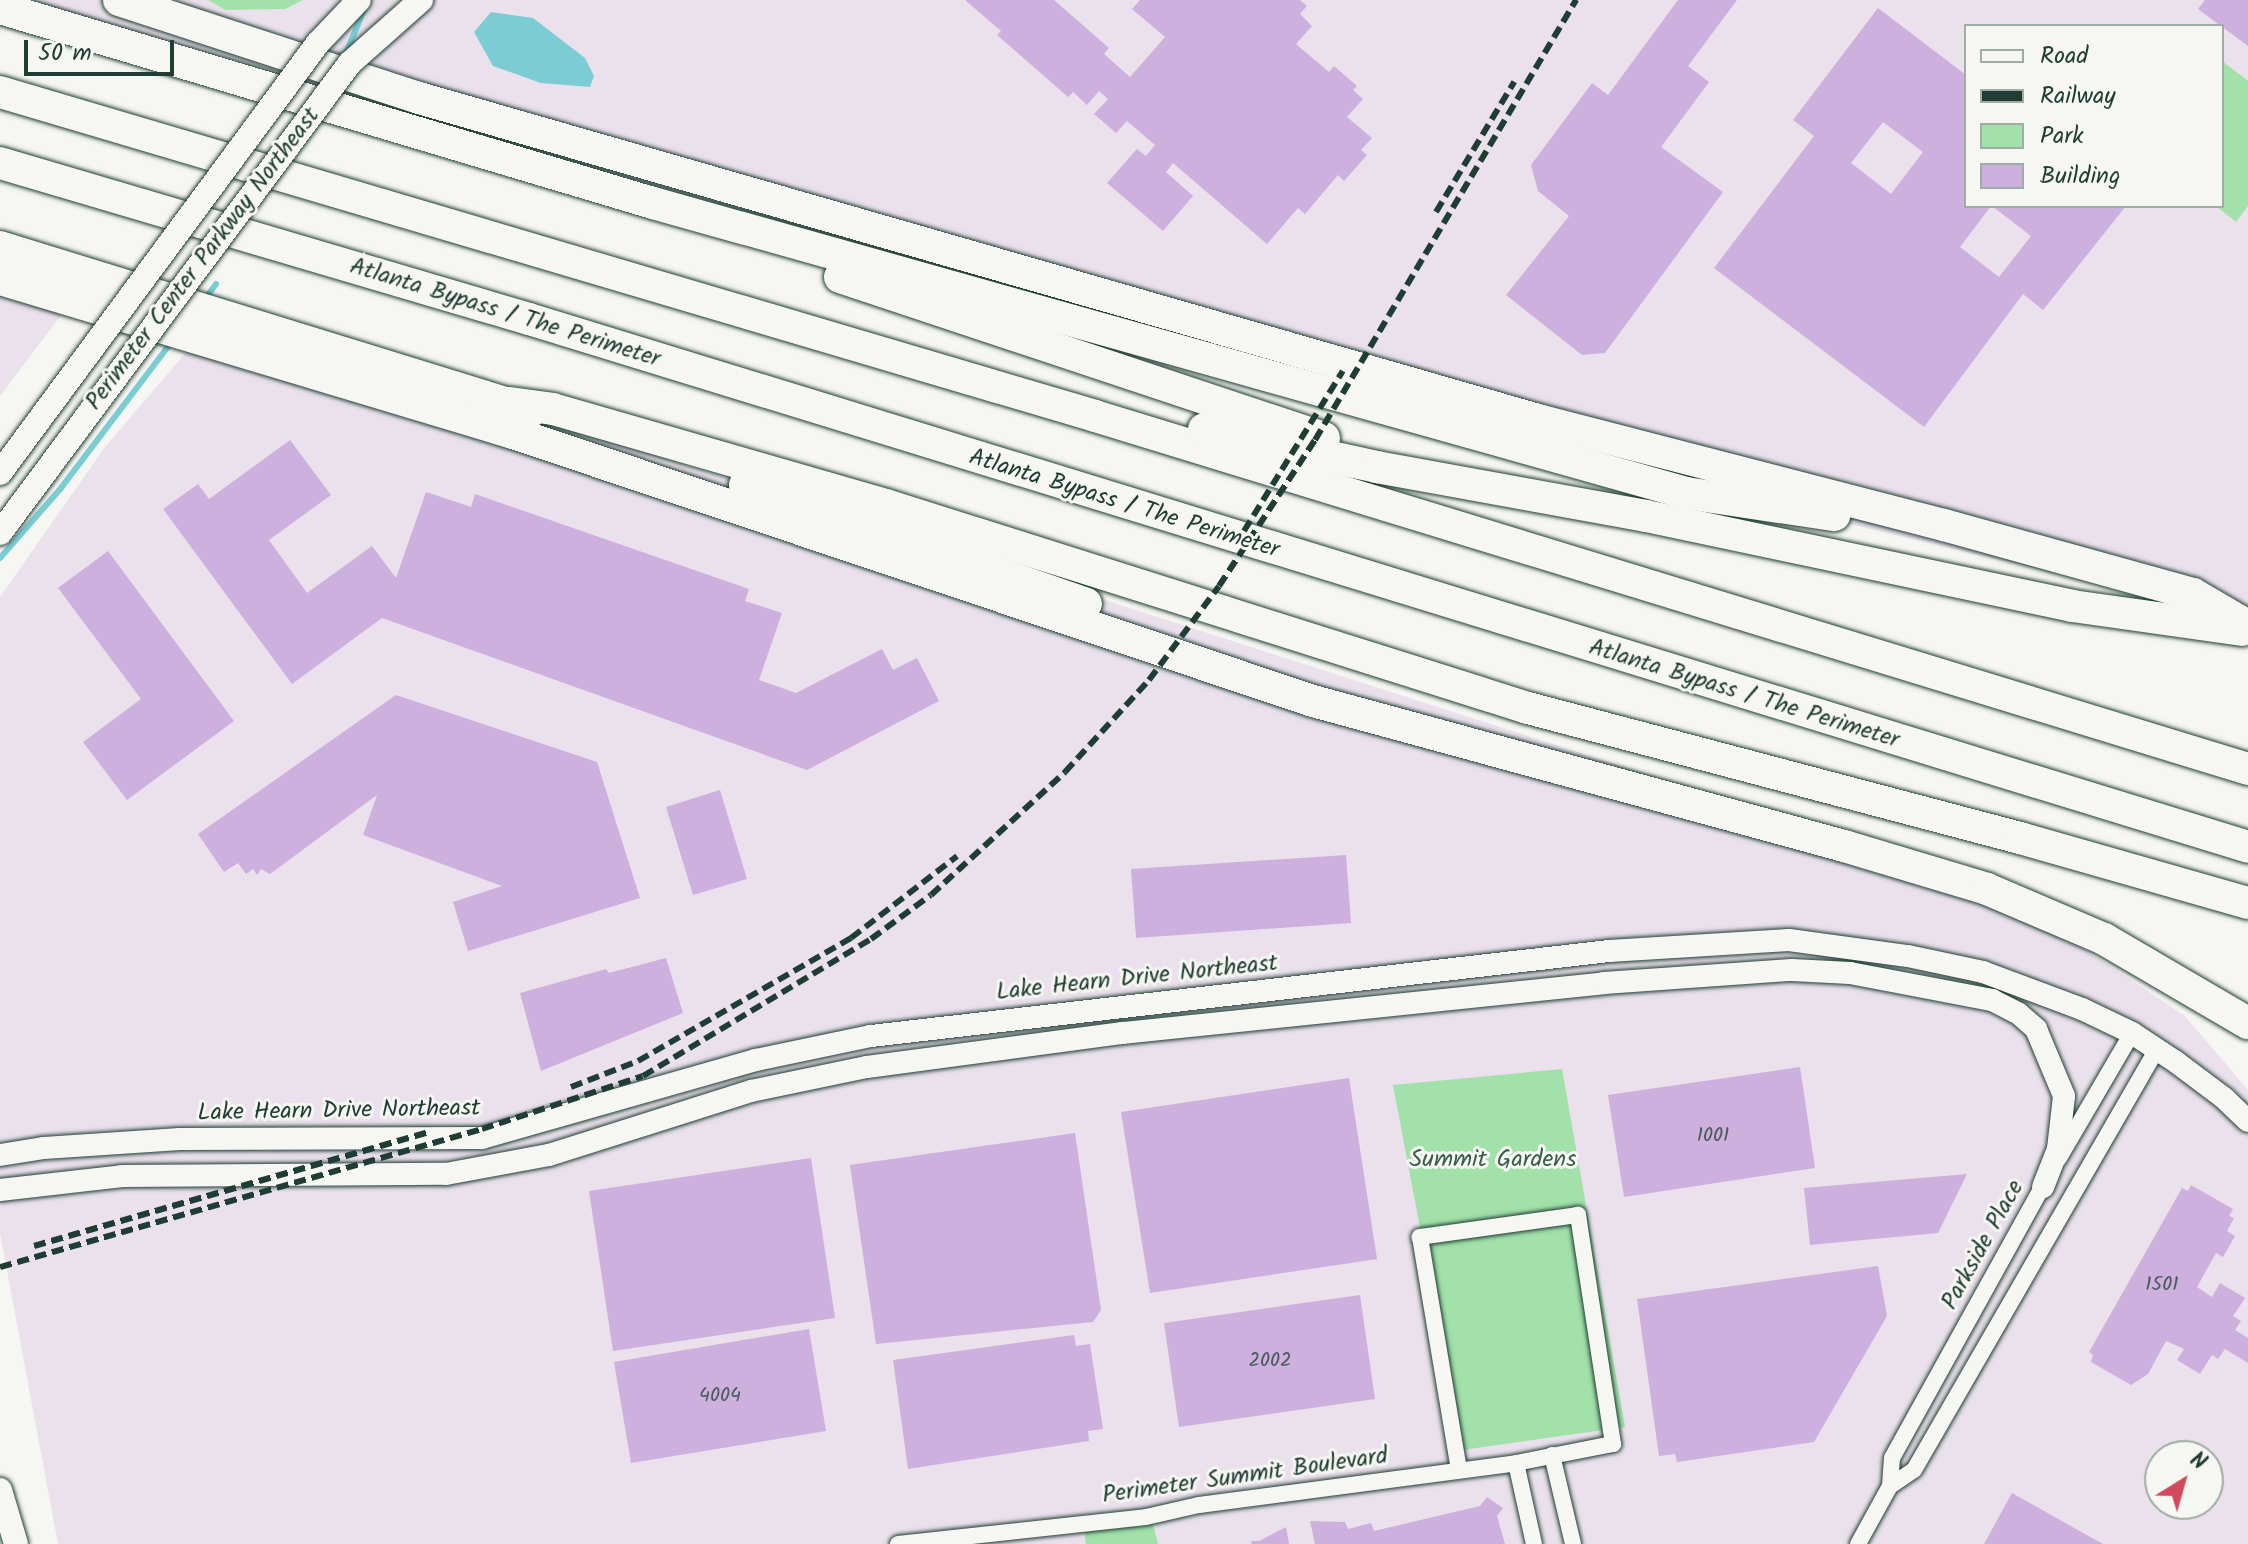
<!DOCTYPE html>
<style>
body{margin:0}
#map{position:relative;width:2248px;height:1544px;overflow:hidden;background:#f6f6f2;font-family:Kalam,sans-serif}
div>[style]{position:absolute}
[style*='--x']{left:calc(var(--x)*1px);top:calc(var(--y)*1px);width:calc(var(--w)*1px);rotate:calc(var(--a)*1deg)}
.built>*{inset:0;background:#eae1ec}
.green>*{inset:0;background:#a2e1aa}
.water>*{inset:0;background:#7bccd3}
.stream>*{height:6px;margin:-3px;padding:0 3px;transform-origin:3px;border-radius:3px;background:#7bccd3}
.building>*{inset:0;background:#cdb0dd}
.roads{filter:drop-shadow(0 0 2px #1f3d34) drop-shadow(0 0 2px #1f3d34)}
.minor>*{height:16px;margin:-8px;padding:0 8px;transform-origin:8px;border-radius:8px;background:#f6f6f2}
.tertiary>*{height:22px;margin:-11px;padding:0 11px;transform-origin:11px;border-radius:11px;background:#f6f6f2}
.secondary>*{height:24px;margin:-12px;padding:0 12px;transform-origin:12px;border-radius:12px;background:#f6f6f2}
.motorway>*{height:32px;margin:-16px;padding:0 16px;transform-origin:16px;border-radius:16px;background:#f6f6f2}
.rail>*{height:6px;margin-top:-3px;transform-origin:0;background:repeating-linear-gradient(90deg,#1f3d34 0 12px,transparent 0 18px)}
.bridges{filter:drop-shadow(0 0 2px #1f3d34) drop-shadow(0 0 2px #1f3d34)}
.secondary-bridge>*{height:24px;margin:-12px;padding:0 12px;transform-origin:12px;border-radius:12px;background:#f6f6f2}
span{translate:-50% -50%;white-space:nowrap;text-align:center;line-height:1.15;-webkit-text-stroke:6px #f6f6f2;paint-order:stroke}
.number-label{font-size:20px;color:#4a5a5e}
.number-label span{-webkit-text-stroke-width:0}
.street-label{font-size:24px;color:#1f3d34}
.park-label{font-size:24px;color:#395e4c}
.legend{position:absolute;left:1964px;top:24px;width:260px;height:184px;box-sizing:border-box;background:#f6f6f2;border:2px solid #a0aca6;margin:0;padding:10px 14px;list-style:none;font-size:24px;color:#1f3d34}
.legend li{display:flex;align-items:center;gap:16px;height:40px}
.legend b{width:40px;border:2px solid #a0aca6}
.north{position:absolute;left:2144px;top:1440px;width:80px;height:80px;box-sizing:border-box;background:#f6f6f2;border:2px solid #a0aca6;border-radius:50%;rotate:37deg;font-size:22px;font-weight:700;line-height:32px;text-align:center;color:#1f3d34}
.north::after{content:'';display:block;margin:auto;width:28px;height:36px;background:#d1495b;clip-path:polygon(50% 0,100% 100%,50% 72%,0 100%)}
.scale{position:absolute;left:24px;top:40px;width:150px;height:36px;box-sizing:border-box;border:4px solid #1f3d34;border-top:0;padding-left:10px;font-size:24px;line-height:28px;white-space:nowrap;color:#1f3d34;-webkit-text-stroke:6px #f6f6f2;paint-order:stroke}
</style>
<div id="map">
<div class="built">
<div style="clip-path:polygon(evenodd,0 0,2248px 0,2248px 616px,2174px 602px,1654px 477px,0 0,1966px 26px,2222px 26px,2222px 206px,1966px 206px,1966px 26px)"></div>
<div style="clip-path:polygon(0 279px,74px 298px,0 396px)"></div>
<div style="clip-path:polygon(evenodd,218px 315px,1799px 823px,2017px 904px,2185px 1016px,2248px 1090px,2248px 1544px,58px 1544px,0 1233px,0 597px,105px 447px,218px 315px,2160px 1456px,2208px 1456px,2208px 1504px,2160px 1504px,2160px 1456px)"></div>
</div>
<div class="green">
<div style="clip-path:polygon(208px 0,303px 0,285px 9px,225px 10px)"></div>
<div style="clip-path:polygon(2222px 61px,2248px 81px,2248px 206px,2236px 222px,2216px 206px,2222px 206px)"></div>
<div style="clip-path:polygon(1562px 1069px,1625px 1427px,1462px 1450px,1393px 1085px)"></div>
<div style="clip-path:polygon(1150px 1512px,1158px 1544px,1086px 1544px,1083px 1521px)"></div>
</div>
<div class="water">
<div style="clip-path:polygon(491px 12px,533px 18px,585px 58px,594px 76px,590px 87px,541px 83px,493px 66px,474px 32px)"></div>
</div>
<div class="stream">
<div style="--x:345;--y:56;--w:53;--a:-67.8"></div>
<div style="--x:204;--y:300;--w:20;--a:-53"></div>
<div style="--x:0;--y:558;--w:93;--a:-48.9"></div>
<div style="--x:61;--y:488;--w:184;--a:-52.9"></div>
</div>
<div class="building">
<div style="clip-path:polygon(965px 0,1054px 0,1109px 48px,1104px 54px,1130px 77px,1165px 37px,1132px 9px,1140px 0,1300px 0,1307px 6px,1300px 14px,1312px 26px,1296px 44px,1329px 72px,1334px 66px,1357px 86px,1353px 90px,1363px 99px,1347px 117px,1372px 138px,1361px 150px,1367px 155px,1344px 181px,1338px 175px,1305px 214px,1298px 208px,1267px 244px,1173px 163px,1166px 172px,1193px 196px,1163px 231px,1107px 183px,1137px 149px,1146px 156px,1155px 145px,1127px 121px,1116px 133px,1094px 114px,1108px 99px,1099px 91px,1087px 105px,1073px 92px,1068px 97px,997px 35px,1001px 31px)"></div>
<div style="clip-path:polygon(1678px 0,1737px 0,1688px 66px,1709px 82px,1661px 147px,1723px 192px,1605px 353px,1582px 355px,1506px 295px,1569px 216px,1538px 191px,1531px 165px,1592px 83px,1608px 95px)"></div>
<div style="clip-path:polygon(2205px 0,2248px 0,2248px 46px,2198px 9px)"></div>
<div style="clip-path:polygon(evenodd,1878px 8px,1966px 75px,1966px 206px,1991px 206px,1960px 247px,1999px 277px,2031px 236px,1992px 206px,2126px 206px,2043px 310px,2023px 294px,1924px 427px,1714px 268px,1814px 136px,1793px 120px,1878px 8px,1883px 122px,1923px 152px,1891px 194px,1851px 163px,1883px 122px)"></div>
<div style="clip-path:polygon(290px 440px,331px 495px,269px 540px,307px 593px,372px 546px,396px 578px,426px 492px,471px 507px,475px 494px,749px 589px,745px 601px,782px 613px,759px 680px,796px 693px,882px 649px,893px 670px,917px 658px,939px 701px,807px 770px,382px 618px,292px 684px,163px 509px,198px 484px,209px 499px)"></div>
<div style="clip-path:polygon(108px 551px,234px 721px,127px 800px,83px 742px,141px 699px,58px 588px)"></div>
<div style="clip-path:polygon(396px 695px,597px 762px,640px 898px,468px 951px,453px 902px,502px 886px,363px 835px,377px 795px,270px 874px,261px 869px,257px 875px,253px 869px,246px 874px,238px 863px,224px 872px,198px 834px)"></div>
<div style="clip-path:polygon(720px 790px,747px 879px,693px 895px,666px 807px)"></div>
<div style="clip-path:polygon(1346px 855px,1351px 923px,1136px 938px,1131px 869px)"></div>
<div style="clip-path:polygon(666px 958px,683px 1013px,541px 1071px,520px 993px,606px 969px,609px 973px)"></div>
<div style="clip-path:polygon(1800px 1067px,1815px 1168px,1624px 1197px,1608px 1095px)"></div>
<div style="clip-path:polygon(1349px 1078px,1377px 1259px,1150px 1293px,1121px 1112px)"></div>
<div style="clip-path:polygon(1075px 1133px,1101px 1310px,1093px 1322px,876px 1344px,850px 1165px)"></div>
<div style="clip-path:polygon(811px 1158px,835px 1318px,613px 1351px,589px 1191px)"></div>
<div style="clip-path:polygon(1967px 1174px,1938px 1233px,1810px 1245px,1804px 1188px)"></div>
<div style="clip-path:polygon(2191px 1185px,2233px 1209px,2229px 1216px,2234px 1218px,2227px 1231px,2235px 1236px,2223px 1257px,2216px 1253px,2197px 1287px,2212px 1297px,2220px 1283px,2245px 1298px,2233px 1316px,2241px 1321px,2235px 1330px,2248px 1338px,2248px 1363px,2225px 1349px,2218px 1359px,2212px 1355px,2200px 1374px,2177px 1360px,2184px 1349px,2166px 1341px,2148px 1374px,2131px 1385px,2091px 1362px,2093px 1355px,2089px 1352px,2182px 1188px,2188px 1191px)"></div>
<div style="clip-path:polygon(1878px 1266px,1887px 1316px,1814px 1442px,1677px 1462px,1675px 1454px,1659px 1456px,1637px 1299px)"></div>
<div style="clip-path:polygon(1360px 1295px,1375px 1399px,1179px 1427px,1164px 1323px)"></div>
<div style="clip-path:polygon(809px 1329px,826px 1431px,631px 1463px,614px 1362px)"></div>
<div style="clip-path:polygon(1074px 1335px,1076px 1346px,1090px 1344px,1103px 1429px,1088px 1431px,1089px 1441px,908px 1469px,893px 1360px)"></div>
<div style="clip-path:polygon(2012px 1493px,2085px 1534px,2103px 1544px,1984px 1544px)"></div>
<div style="clip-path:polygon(1487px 1497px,1503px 1508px,1497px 1516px,1505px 1544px,1315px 1544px,1310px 1521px,1345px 1522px,1348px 1529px,1371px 1523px,1374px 1531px,1480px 1506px)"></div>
<div style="clip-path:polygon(1286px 1527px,1289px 1544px,1252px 1544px,1251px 1541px,1259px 1541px)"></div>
</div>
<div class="roads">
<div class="minor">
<div style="--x:2059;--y:1158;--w:145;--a:-59.7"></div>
<div style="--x:1552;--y:1455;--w:91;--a:76.7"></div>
<div style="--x:1516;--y:1463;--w:83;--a:77.5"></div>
<div style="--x:1890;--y:1486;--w:29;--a:-34"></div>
<div style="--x:1914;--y:1470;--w:486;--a:-60"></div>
<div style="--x:898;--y:1544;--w:249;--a:-6.2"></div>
<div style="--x:1146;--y:1517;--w:54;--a:-12.8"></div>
<div style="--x:1199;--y:1505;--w:320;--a:-7.5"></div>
<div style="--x:1516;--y:1463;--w:99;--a:-11.1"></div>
<div style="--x:1613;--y:1444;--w:232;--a:-98.7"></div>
<div style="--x:1578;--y:1215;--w:160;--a:172.1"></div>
<div style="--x:1420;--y:1237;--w:235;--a:80.5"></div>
<div style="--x:1858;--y:1544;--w:66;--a:-61.1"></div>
<div style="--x:1890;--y:1486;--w:28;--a:-86"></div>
<div style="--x:1892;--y:1458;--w:320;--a:-61"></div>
</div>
<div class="tertiary">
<div style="--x:0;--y:1155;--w:45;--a:-9"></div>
<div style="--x:44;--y:1148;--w:136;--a:-3.8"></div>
<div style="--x:180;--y:1139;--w:302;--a:-0.2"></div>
<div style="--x:482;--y:1138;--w:285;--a:-15.9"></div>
<div style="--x:756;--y:1060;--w:117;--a:-11.8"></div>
<div style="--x:871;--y:1036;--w:743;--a:-6.57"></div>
<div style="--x:1609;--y:951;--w:180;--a:-3.5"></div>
<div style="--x:1789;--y:940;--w:120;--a:7.7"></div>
<div style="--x:1908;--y:956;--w:77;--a:12"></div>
<div style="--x:1983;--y:972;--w:106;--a:20.5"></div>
<div style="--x:2082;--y:1009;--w:55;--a:25.6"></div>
<div style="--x:2132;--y:1033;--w:53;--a:33.4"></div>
<div style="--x:2176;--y:1062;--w:60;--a:36.9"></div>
<div style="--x:2224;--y:1098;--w:33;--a:44"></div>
<div style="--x:0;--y:1190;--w:123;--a:-6.5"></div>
<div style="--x:122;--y:1176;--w:324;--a:-0.4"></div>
<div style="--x:446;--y:1174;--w:105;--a:-10.5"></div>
<div style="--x:549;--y:1155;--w:212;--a:-17.6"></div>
<div style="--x:751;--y:1091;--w:118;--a:-11.7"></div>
<div style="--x:867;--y:1067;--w:258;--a:-7.6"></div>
<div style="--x:1123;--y:1033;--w:484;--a:-5.9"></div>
<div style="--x:1604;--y:983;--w:188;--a:-4"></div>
<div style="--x:1792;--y:970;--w:58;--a:3"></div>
<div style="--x:1850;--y:973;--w:145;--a:10.8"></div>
<div style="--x:1992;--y:1000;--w:30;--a:27"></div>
<div style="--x:2019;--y:1014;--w:23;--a:41"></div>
<div style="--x:2036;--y:1029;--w:73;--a:67.3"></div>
<div style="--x:2064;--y:1096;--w:53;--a:96.5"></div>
<div style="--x:2058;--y:1149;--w:41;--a:111.5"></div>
</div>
<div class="secondary">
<div style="--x:0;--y:1490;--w:56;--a:73.5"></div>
</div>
<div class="motorway">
<div style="--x:119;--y:0;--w:316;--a:18.1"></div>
<div style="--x:419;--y:98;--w:1164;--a:16.05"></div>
<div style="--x:1538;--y:420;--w:419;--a:14.5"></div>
<div style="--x:1944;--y:525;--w:258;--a:15.5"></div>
<div style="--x:2193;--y:594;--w:64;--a:30.2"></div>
<div style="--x:0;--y:8;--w:681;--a:16.63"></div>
<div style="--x:653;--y:203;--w:1073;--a:15.68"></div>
<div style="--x:1686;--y:493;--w:150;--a:8.5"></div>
<div style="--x:0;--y:92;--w:1142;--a:16.48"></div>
<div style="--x:1095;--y:416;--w:1206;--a:17.02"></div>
<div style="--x:0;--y:163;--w:552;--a:16.43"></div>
<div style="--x:529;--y:319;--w:1798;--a:17.07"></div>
<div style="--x:0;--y:247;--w:556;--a:17.16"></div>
<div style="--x:840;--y:277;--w:510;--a:18.4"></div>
<div style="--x:0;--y:279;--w:536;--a:16.71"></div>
<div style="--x:513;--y:433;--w:844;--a:18.52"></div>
<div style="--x:1313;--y:701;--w:550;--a:15.27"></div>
<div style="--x:1844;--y:846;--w:149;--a:16.7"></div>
<div style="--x:1987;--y:889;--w:127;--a:23.1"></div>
<div style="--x:2104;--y:939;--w:167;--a:30.3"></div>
<div style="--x:510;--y:403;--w:43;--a:7.9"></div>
<div style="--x:553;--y:409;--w:347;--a:16.1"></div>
<div style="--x:886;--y:505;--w:673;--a:17.55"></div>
<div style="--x:1528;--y:708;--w:509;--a:14.8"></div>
<div style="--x:2020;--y:838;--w:237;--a:15.9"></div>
<div style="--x:1204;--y:429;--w:177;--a:12.4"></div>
<div style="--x:1377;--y:467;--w:273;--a:10.3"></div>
<div style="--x:1646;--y:516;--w:435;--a:11.9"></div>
<div style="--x:2072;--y:606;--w:172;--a:8"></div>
<div style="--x:745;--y:485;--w:361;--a:19.2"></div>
</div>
</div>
<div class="rail">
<div style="--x:1436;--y:212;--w:152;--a:-59"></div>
<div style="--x:1244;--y:531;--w:188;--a:-58.3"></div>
<div style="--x:571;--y:1087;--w:72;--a:-21.2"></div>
<div style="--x:638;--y:1061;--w:246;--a:-30"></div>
<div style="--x:851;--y:938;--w:134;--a:-37.7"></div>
<div style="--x:34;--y:1246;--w:412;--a:-16.1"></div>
<div style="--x:0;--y:1267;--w:501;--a:-15.98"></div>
<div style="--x:482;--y:1129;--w:169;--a:-18.2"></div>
<div style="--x:643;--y:1076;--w:266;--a:-31"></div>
<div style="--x:871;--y:939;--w:74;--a:-36.3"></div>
<div style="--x:931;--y:895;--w:182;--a:-42.5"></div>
<div style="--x:1065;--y:772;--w:125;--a:-47.6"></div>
<div style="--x:1149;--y:680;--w:117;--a:-53.3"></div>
<div style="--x:1219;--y:586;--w:175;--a:-56.7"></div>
<div style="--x:1315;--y:440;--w:512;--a:-59.32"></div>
</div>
<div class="bridges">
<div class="secondary-bridge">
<div style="--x:0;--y:473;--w:535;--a:-53.52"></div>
<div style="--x:318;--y:43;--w:59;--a:-46.4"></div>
<div style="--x:0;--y:533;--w:586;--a:-53.33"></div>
<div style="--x:350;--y:63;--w:95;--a:-41.6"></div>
</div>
</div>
<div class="number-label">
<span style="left:1713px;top:1136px">1001</span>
<span style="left:2162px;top:1285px">1501</span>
<span style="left:1270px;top:1361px">2002</span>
<span style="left:720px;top:1396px">4004</span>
</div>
<div class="street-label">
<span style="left:203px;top:259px;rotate:-53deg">Perimeter Center Parkway Northeast</span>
<span style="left:505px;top:313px;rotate:17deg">Atlanta Bypass / The Perimeter</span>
<span style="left:1124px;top:504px;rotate:17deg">Atlanta Bypass / The Perimeter</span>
<span style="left:1744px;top:694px;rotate:17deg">Atlanta Bypass / The Perimeter</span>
<span style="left:1137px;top:978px;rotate:-6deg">Lake Hearn Drive Northeast</span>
<span style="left:339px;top:1111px;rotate:-1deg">Lake Hearn Drive Northeast</span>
<span style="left:1983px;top:1245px;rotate:-61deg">Parkside Place</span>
<span style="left:1245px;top:1476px;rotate:-8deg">Perimeter Summit Boulevard</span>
</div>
<div class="park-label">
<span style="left:1493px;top:1160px">Summit Gardens</span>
</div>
<ul class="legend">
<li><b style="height:10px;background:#f6f6f2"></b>Road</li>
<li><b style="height:10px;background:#1f3d34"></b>Railway</li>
<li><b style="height:22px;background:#a2e1aa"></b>Park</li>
<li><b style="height:22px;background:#cdb0dd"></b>Building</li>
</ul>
<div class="north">N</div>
<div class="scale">50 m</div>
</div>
